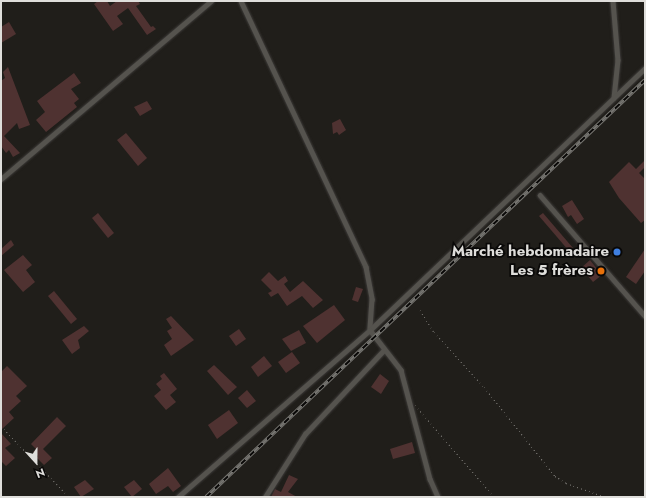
<!DOCTYPE html>
<meta charset="utf-8">
<style>
body{margin:0}
#map{position:relative;width:646px;height:498px;overflow:hidden;background:#201e1a;font-family:Jost,sans-serif}
div>[style]{position:absolute}
[style*='--x']{left:calc(var(--x)*1px);top:calc(var(--y)*1px);width:calc(var(--w)*1px);rotate:calc(var(--a)*1deg)}
.building>*{inset:0;background:#4f3231}
.path>*{height:1px;margin-top:-0.5px;transform-origin:0;background:repeating-linear-gradient(90deg,#787672 0 1px,transparent 0 4px)}
.roads{filter:drop-shadow(0 0 1px #3d3b39) drop-shadow(0 0 1px #3d3b39)}
.minor>*{height:4.5px;margin:-2.25px;padding:0 2.25px;transform-origin:2.25px;border-radius:2.25px;background:#55534e}
.rail>*{height:3.5px;margin-top:-1.75px;transform-origin:0;background:repeating-linear-gradient(90deg,#090807 0 6px,#767571 0 12px);box-sizing:border-box;border-block:1px solid #767571}
.dots>*{width:11px;height:11px;translate:-50% -50%;box-sizing:border-box;border:2px solid #090807;border-radius:50%}
span{translate:-50% -50%;white-space:nowrap;text-align:center;line-height:1.15;-webkit-text-stroke:3.5px #090807;paint-order:stroke}
.poi-label{font-size:15px;color:#dfdedb;font-weight:700}
.right{translate:-100% -50%;text-align:right}
.frame{position:absolute;inset:0;border:2px solid #dfdedb;pointer-events:none}
.north{position:absolute;left:16px;top:442px;width:40px;height:40px;-webkit-text-stroke:3px #090807;paint-order:stroke;rotate:159deg;font-size:11px;font-weight:700;line-height:16px;text-align:center;color:#dfdedb}
.north::after{content:'';display:block;margin:auto;width:14px;height:18px;background:#dfdedb;clip-path:polygon(50% 0,100% 100%,50% 72%,0 100%)}
</style>
<div id="map">
<div class="building">
<div style="clip-path:polygon(98px 1px,107px 1px,110px 6px,117px 1px,138px 1px,140px 4px,136px 6px,151px 27px,153px 26px,156px 29px,147px 35px,128px 8px,117px 16px,123px 24px,113px 31px,94px 4px)"></div>
<div style="clip-path:polygon(9px 22px,16px 34px,1px 43px,1px 27px)"></div>
<div style="clip-path:polygon(8px 67px,30px 125px,19px 129px,17px 123px,4px 136px,20px 153px,13px 157px,9px 150px,6px 153px,1px 146px,1px 81px,5px 78px,3px 72px)"></div>
<div style="clip-path:polygon(74px 73px,81px 83px,71px 89px,79px 99px,74px 103px,77px 107px,46px 132px,36px 120px,45px 112px,37px 101px)"></div>
<div style="clip-path:polygon(147px 101px,152px 109px,140px 116px,134px 107px)"></div>
<div style="clip-path:polygon(340px 119px,346px 130px,339px 135px,337px 132px,333px 134px,332px 123px)"></div>
<div style="clip-path:polygon(126px 133px,147px 158px,138px 166px,117px 140px)"></div>
<div style="clip-path:polygon(645px 160px,645px 167px,639px 173px,645px 179px,645px 220px,641px 223px,619px 198px,609px 182px,629px 162px,636px 169px)"></div>
<div style="clip-path:polygon(572px 200px,584px 219px,577px 224px,571px 215px,568px 217px,562px 206px)"></div>
<div style="clip-path:polygon(98px 213px,114px 233px,108px 238px,92px 218px)"></div>
<div style="clip-path:polygon(543px 213px,573px 248px,569px 251px,539px 216px)"></div>
<div style="clip-path:polygon(11px 240px,14px 245px,1px 256px,1px 249px)"></div>
<div style="clip-path:polygon(645px 249px,645px 271px,636px 284px,626px 277px)"></div>
<div style="clip-path:polygon(23px 255px,32px 265px,26px 270px,35px 282px,23px 292px,4px 270px)"></div>
<div style="clip-path:polygon(590px 260px,602px 275px,593px 282px,581px 268px)"></div>
<div style="clip-path:polygon(269px 272px,278px 281px,285px 276px,288px 281px,284px 284px,290px 292px,303px 281px,323px 300px,313px 308px,302px 296px,287px 306px,278px 293px,271px 297px,268px 293px,272px 291px,261px 280px)"></div>
<div style="clip-path:polygon(356px 287px,363px 289px,358px 302px,352px 300px)"></div>
<div style="clip-path:polygon(54px 291px,77px 319px,71px 324px,48px 296px)"></div>
<div style="clip-path:polygon(334px 305px,345px 320px,317px 343px,303px 326px)"></div>
<div style="clip-path:polygon(171px 316px,194px 340px,171px 356px,164px 345px,172px 339px,167px 331px,172px 328px,166px 319px)"></div>
<div style="clip-path:polygon(84px 326px,89px 331px,78px 340px,80px 348px,72px 354px,62px 340px)"></div>
<div style="clip-path:polygon(239px 329px,246px 339px,236px 346px,229px 336px)"></div>
<div style="clip-path:polygon(299px 330px,306px 343px,291px 351px,282px 339px)"></div>
<div style="clip-path:polygon(292px 352px,300px 363px,286px 373px,278px 362px)"></div>
<div style="clip-path:polygon(264px 356px,272px 366px,258px 377px,251px 367px)"></div>
<div style="clip-path:polygon(214px 365px,237px 387px,228px 395px,207px 371px)"></div>
<div style="clip-path:polygon(7px 366px,27px 386px,16px 396px,21px 401px,9px 412px,14px 418px,1px 430px,1px 372px)"></div>
<div style="clip-path:polygon(164px 373px,177px 389px,170px 395px,176px 402px,166px 410px,154px 396px,161px 390px,156px 384px,162px 379px,160px 376px)"></div>
<div style="clip-path:polygon(380px 374px,389px 381px,381px 394px,371px 387px)"></div>
<div style="clip-path:polygon(247px 390px,256px 401px,247px 408px,238px 398px)"></div>
<div style="clip-path:polygon(229px 410px,238px 423px,217px 439px,208px 425px)"></div>
<div style="clip-path:polygon(57px 417px,66px 426px,43px 449px,52px 458px,44px 465px,37px 458px,38px 456px,33px 452px,36px 449px,31px 444px)"></div>
<div style="clip-path:polygon(1px 433px,11px 444px,5px 448px,15px 458px,6px 466px,1px 461px)"></div>
<div style="clip-path:polygon(412px 442px,415px 453px,393px 459px,390px 449px)"></div>
<div style="clip-path:polygon(168px 468px,181px 486px,173px 492px,168px 486px,156px 494px,149px 484px)"></div>
<div style="clip-path:polygon(289px 475px,298px 479px,288px 492px,297px 497px,271px 497px,275px 489px,281px 492px)"></div>
<div style="clip-path:polygon(85px 480px,94px 489px,81px 497px,74px 487px)"></div>
<div style="clip-path:polygon(134px 480px,142px 489px,132px 497px,124px 487px)"></div>
</div>
<div class="path">
<div style="--x:420;--y:310;--w:26;--a:58"></div>
<div style="--x:434;--y:332;--w:74;--a:47.7"></div>
<div style="--x:484;--y:387;--w:114;--a:51.4"></div>
<div style="--x:555;--y:476;--w:13;--a:32"></div>
<div style="--x:566;--y:483;--w:41;--a:19.7"></div>
<div style="--x:415;--y:405;--w:121;--a:49.3"></div>
<div style="--x:1;--y:426;--w:98;--a:46.2"></div>
</div>
<div class="roads">
<div class="minor">
<div style="--x:241;--y:1;--w:294;--a:64.8"></div>
<div style="--x:366;--y:267;--w:33;--a:79"></div>
<div style="--x:372;--y:299;--w:31;--a:94"></div>
<div style="--x:613;--y:1;--w:59;--a:85.2"></div>
<div style="--x:618;--y:60;--w:38;--a:96"></div>
<div style="--x:1;--y:179;--w:275;--a:-40.3"></div>
<div style="--x:540;--y:195;--w:160;--a:49"></div>
<div style="--x:370;--y:330;--w:380;--a:-43.6"></div>
<div style="--x:178;--y:497;--w:254;--a:-41"></div>
<div style="--x:370;--y:330;--w:51;--a:52.2"></div>
<div style="--x:401;--y:370;--w:113;--a:75.1"></div>
<div style="--x:430;--y:479;--w:20;--a:66"></div>
<div style="--x:265;--y:497;--w:75;--a:-57.6"></div>
<div style="--x:305;--y:434;--w:115;--a:-46.8"></div>
</div>
</div>
<div class="rail">
<div style="--x:206;--y:497;--w:605;--a:-43.53"></div>
</div>
<div class="dots">
<div style="left:617px;top:252px;background:#3f7fe0"></div>
<div style="left:601px;top:271px;background:#e8710a"></div>
</div>
<div class="poi-label">
<span class="right" style="left:609px;top:252px">Marché hebdomadaire</span>
<span class="right" style="left:593px;top:271px">Les 5 frères</span>
</div>
<div class="frame"></div>
<div class="north">N</div>
</div>
